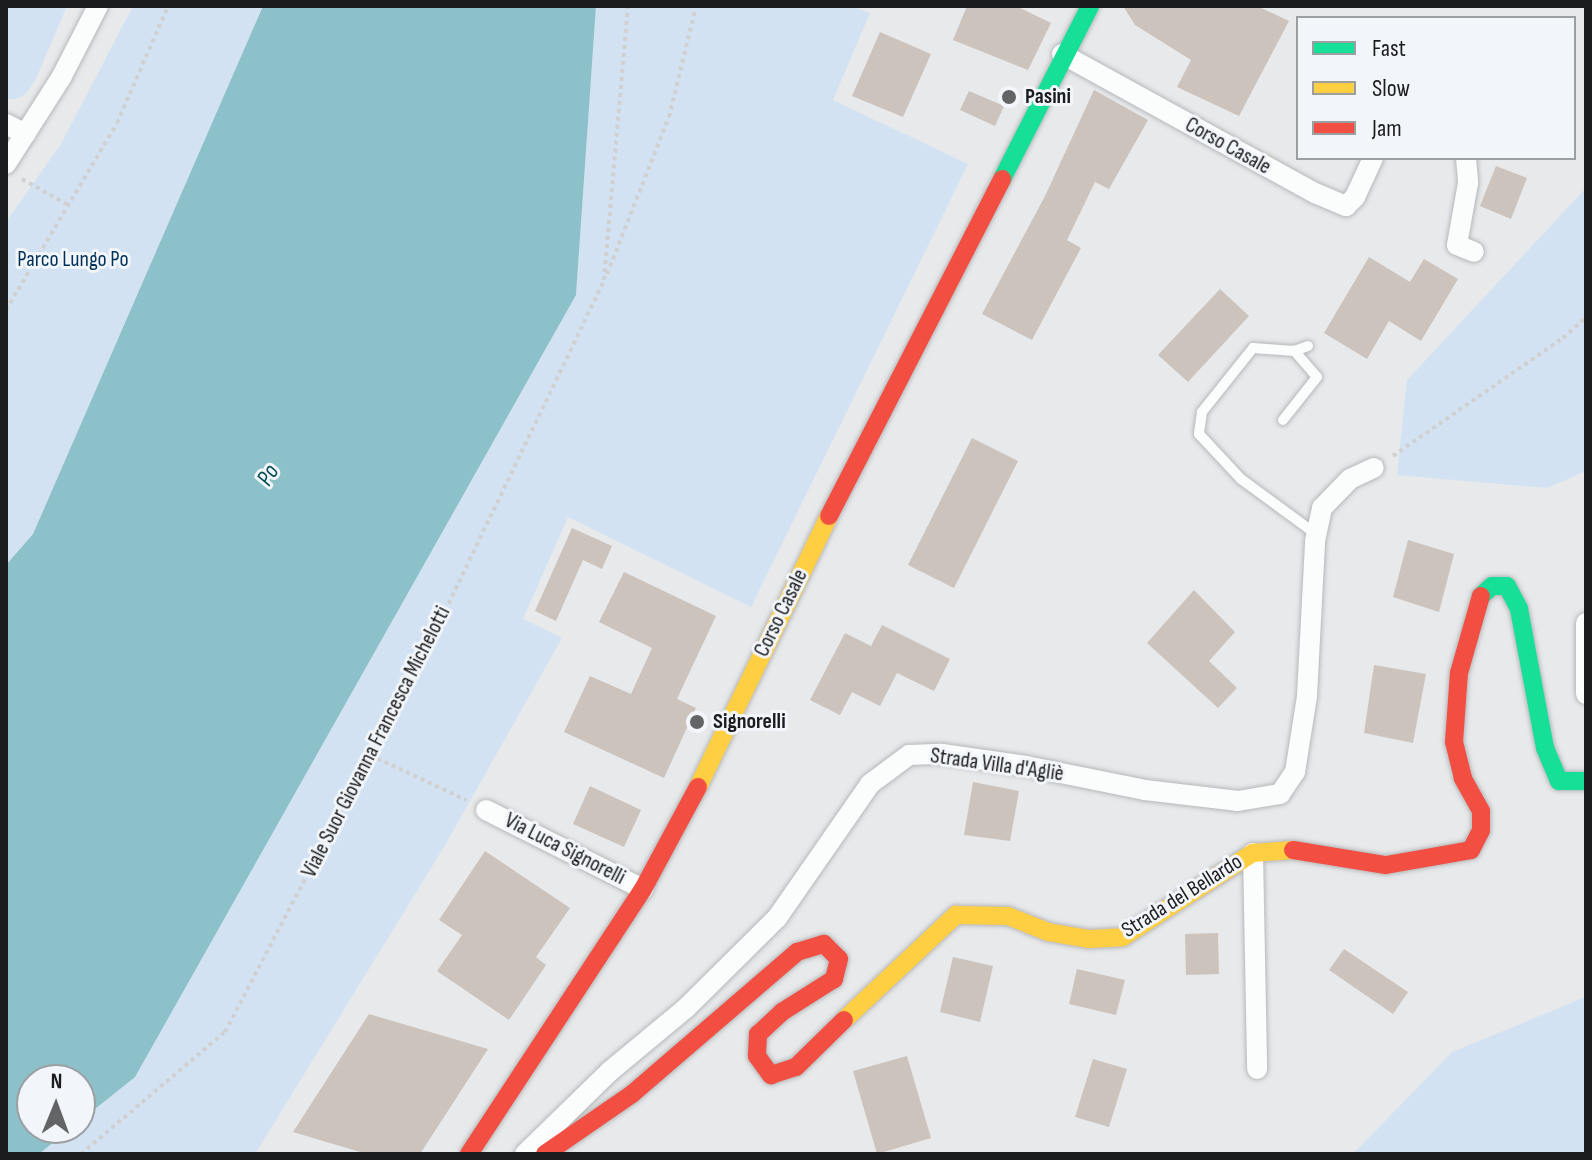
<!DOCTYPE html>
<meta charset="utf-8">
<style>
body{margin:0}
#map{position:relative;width:1592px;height:1160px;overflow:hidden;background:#e7e9eb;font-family:"Sofia Sans Condensed",sans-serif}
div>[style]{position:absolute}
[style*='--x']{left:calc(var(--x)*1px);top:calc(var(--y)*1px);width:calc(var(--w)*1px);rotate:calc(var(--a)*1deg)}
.green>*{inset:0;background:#d2e2f3}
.water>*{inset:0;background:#8dc1c9}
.building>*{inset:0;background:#ccc3bd}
.path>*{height:4px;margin-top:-2px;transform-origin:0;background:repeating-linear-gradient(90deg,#d0d0d1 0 4px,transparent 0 8px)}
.roads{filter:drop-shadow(0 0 2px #b7b8ba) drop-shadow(0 0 2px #b7b8ba)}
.lane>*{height:10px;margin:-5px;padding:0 5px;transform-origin:5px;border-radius:5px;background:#fbfcfc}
.street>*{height:20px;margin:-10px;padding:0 10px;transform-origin:10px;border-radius:10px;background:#fbfcfc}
.fast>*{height:18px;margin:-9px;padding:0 9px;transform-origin:9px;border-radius:9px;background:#16e098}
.slow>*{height:18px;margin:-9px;padding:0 9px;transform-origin:9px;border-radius:9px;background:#ffcf43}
.jam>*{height:18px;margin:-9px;padding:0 9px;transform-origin:9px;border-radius:9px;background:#f24e42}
.dots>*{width:22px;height:22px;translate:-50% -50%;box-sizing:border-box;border:4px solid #f2f6fa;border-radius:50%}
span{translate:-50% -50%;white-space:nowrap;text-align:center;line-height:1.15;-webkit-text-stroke:6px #f2f6fa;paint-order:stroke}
.poi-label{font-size:22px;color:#1b1c1e;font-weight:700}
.left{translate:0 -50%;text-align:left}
.street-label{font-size:22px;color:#1b1c1e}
.park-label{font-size:22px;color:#003158}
.water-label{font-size:24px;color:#064c54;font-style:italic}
.frame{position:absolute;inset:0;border:8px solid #1b1c1e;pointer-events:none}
.legend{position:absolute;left:1296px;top:16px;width:280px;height:144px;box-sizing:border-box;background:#f2f6fa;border:2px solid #9c9fa2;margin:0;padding:10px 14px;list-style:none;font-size:24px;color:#1b1c1e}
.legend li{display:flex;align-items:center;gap:16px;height:40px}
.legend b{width:40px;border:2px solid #9c9fa2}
.north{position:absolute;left:16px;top:1064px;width:80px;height:80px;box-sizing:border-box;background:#f2f6fa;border:2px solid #9c9fa2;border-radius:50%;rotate:1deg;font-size:22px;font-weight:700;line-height:32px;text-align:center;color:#1b1c1e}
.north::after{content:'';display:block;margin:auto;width:28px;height:36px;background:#626466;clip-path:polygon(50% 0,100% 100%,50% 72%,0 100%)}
</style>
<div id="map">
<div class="green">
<div style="clip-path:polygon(6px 6px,67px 6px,35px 81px,26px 94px,15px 99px,6px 99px)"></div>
<div style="clip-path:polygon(133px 6px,263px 6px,33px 534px,6px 565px,6px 222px,61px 144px)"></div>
<div style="clip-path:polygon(596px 6px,851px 6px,870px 13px,833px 100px,968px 164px,751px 607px,568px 517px,523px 619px,562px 638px,444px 847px,255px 1154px,39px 1154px,71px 1128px,80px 1128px,80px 1121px,135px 1076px,576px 295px)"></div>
<div style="clip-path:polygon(1586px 188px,1586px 471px,1547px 488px,1397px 475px,1407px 380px)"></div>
<div style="clip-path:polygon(1586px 997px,1586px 1154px,1353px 1154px,1452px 1052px)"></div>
</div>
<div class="water">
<div style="clip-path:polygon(263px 6px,596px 6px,576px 295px,135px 1077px,80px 1121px,80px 1080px,32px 1080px,32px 1128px,71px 1128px,39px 1154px,6px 1154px,6px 565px,33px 534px)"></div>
</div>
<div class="building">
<div style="clip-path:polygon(967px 6px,1016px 6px,1051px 23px,1028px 70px,953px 40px)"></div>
<div style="clip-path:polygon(1123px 6px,1257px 6px,1289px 21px,1239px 116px,1177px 87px,1191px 60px,1135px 25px)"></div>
<div style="clip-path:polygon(880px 32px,931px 54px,903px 117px,852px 96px)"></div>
<div style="clip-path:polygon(1094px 90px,1148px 120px,1109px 189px,1095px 182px,1067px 240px,1081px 248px,1032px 340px,982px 314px,1045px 196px)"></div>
<div style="clip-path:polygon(969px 91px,1004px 106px,995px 126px,960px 110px)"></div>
<div style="clip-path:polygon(1496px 166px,1527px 178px,1511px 219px,1480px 206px)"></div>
<div style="clip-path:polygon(1369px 257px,1410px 282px,1424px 259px,1458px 279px,1421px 341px,1389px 321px,1367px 359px,1324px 333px)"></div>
<div style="clip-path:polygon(1220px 289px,1249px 316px,1188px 382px,1158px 355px)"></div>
<div style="clip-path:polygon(972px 438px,1018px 461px,954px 588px,908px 565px)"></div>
<div style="clip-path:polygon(572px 528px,612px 546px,602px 569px,583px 560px,556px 621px,535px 611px)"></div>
<div style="clip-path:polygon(1408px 540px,1454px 554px,1439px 612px,1393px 597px)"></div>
<div style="clip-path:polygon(624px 572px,716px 616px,677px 699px,696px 708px,664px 778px,564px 732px,590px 676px,631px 694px,652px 648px,599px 622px)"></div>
<div style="clip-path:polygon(1194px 590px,1235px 632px,1209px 661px,1237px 688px,1218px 708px,1147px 643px)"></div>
<div style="clip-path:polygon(882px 625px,950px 659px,934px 691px,897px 673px,880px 706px,852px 692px,840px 715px,810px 700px,845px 633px,871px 646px)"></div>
<div style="clip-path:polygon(1374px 665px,1426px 674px,1413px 743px,1364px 733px)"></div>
<div style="clip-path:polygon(973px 782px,1019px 791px,1010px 841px,964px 835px)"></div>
<div style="clip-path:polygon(590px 786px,641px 810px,624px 847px,573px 824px)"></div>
<div style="clip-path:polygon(485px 851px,570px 908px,536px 957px,546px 965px,509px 1020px,437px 971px,462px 935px,439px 920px)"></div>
<div style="clip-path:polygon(1218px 933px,1219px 974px,1186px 975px,1185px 934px)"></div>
<div style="clip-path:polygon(1344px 949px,1408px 992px,1393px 1014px,1329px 970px)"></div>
<div style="clip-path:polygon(953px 957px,993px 966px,980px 1022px,940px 1012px)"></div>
<div style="clip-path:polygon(1077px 969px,1125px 980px,1116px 1015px,1069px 1004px)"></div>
<div style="clip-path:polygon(369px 1014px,488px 1049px,420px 1154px,367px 1154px,293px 1132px)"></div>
<div style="clip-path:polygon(907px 1056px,931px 1138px,877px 1154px,853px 1071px)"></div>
<div style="clip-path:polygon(1093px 1059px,1127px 1069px,1109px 1127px,1075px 1117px)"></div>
</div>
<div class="path">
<div style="--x:22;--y:179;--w:53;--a:29.5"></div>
<div style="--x:607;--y:274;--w:169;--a:-68.5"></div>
<div style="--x:669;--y:117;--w:114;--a:-76.3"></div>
<div style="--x:6;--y:310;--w:217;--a:-59.3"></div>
<div style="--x:117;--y:123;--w:128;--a:-66.4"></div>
<div style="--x:1393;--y:456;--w:207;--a:-34.8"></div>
<div style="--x:1563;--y:338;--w:31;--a:-42"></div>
<div style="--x:370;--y:755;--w:106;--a:25.1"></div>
<div style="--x:81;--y:1154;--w:189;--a:-40.3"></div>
<div style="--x:225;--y:1032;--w:475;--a:-62.4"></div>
<div style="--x:445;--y:611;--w:367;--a:-64.3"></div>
<div style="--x:604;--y:280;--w:275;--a:-85"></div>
</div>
<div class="roads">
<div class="lane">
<div style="--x:1308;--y:346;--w:15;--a:160"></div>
<div style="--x:1294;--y:351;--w:41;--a:-175.8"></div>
<div style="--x:1253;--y:348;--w:82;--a:128.6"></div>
<div style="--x:1202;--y:412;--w:22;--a:98"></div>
<div style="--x:1199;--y:434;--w:62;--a:47"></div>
<div style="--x:1241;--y:479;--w:93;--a:36.3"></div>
<div style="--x:1283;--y:420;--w:55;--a:-51.7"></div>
<div style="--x:1317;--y:377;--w:35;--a:-131"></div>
</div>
<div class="street">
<div style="--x:1062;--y:54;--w:289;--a:28.8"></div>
<div style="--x:1315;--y:193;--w:34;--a:23"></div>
<div style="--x:1346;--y:206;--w:13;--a:-45"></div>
<div style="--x:1355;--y:197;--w:43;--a:-65.2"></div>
<div style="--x:6;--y:124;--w:22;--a:27"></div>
<div style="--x:1466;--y:158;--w:25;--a:85"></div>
<div style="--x:1468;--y:183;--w:63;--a:100.1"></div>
<div style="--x:1457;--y:245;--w:18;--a:22"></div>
<div style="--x:6;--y:164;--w:104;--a:-57.5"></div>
<div style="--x:62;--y:76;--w:79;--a:-62.8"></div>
<div style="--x:1586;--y:623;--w:71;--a:90"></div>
<div style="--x:486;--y:810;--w:176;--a:26.7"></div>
<div style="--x:1253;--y:853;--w:216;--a:88.9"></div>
<div style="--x:525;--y:1154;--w:117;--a:-44.3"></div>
<div style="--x:609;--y:1072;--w:100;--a:-39.7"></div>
<div style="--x:686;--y:1008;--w:128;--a:-44.7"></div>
<div style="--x:777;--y:918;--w:163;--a:-55.2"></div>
<div style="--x:870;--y:784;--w:49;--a:-36.6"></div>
<div style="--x:909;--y:755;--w:33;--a:-2"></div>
<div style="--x:942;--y:754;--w:85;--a:8.1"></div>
<div style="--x:1026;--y:766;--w:121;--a:11.4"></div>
<div style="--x:1145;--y:790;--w:94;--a:6.7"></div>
<div style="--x:1238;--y:801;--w:43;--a:-9.5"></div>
<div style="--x:1280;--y:794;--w:27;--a:-56"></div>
<div style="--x:1295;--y:772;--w:77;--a:-81"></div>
<div style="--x:1307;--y:696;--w:155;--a:-87"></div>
<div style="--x:1315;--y:541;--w:34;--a:-78"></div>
<div style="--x:1322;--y:508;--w:40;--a:-46"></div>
<div style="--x:1350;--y:479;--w:26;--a:-25"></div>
</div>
<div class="fast">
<div style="--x:1002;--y:179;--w:194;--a:-63"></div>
<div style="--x:1481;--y:596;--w:15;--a:-42"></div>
<div style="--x:1492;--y:586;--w:15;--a:0"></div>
<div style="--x:1507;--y:586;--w:26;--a:62"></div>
<div style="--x:1519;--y:609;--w:141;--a:79.4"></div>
<div style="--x:1545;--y:748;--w:36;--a:67"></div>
<div style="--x:1559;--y:781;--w:27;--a:0"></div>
</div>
<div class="slow">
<div style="--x:698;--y:787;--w:301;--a:-64.2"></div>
<div style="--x:844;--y:1020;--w:154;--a:-43.2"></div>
<div style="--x:956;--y:915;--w:52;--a:1.1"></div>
<div style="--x:1008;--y:916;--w:43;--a:21.8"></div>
<div style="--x:1048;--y:932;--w:42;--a:9.7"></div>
<div style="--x:1089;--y:939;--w:34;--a:-3"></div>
<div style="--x:1123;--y:937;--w:155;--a:-32.9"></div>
<div style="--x:1253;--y:853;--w:40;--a:-4.3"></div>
</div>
<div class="jam">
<div style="--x:829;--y:516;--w:379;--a:-62.8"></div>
<div style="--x:1293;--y:850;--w:94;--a:9.2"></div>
<div style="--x:1386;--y:865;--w:86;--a:-10"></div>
<div style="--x:1471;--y:850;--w:22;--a:-63"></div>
<div style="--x:1481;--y:830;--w:19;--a:-90"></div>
<div style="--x:1481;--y:811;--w:38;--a:-119"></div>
<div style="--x:1463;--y:778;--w:37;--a:-104"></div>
<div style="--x:1454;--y:742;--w:69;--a:-85.9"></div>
<div style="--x:1459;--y:673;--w:80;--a:-74.1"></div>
<div style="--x:469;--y:1154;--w:317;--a:-56.7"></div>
<div style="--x:643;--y:889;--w:116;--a:-61.7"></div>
<div style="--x:545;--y:1154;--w:106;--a:-34.6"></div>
<div style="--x:632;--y:1094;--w:218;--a:-40.7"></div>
<div style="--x:797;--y:952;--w:28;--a:-17"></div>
<div style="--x:824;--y:944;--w:21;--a:45"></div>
<div style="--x:839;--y:959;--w:21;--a:104"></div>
<div style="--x:834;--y:979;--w:62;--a:147.6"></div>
<div style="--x:782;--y:1012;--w:33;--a:137"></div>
<div style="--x:758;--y:1034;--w:22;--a:93"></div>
<div style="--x:757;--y:1056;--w:24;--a:54"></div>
<div style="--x:771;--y:1075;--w:26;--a:-18"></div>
<div style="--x:796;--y:1067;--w:67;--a:-44.4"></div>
</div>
</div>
<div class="dots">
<div style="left:1009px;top:97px;background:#626466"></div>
<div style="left:697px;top:722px;background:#626466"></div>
</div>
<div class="poi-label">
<span class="left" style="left:1025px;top:97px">Pasini</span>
<span class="left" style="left:713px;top:722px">Signorelli</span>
</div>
<div class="street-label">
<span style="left:1228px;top:146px;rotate:29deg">Corso Casale</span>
<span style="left:781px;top:613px;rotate:-64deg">Corso Casale</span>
<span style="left:376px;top:742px;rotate:-63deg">Viale Suor Giovanna Francesca Michelotti</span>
<span style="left:997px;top:765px;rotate:8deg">Strada Villa d'Agliè</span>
<span style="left:565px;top:849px;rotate:27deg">Via Luca Signorelli</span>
<span style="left:1182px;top:896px;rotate:-32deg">Strada del Bellardo</span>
</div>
<div class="park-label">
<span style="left:73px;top:260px">Parco Lungo Po</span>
</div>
<div class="water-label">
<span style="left:268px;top:475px;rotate:-59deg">Po</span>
</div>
<div class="frame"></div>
<ul class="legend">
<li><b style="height:10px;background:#16e098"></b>Fast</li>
<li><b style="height:10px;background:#ffcf43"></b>Slow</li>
<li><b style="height:10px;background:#f24e42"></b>Jam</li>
</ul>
<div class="north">N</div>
</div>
